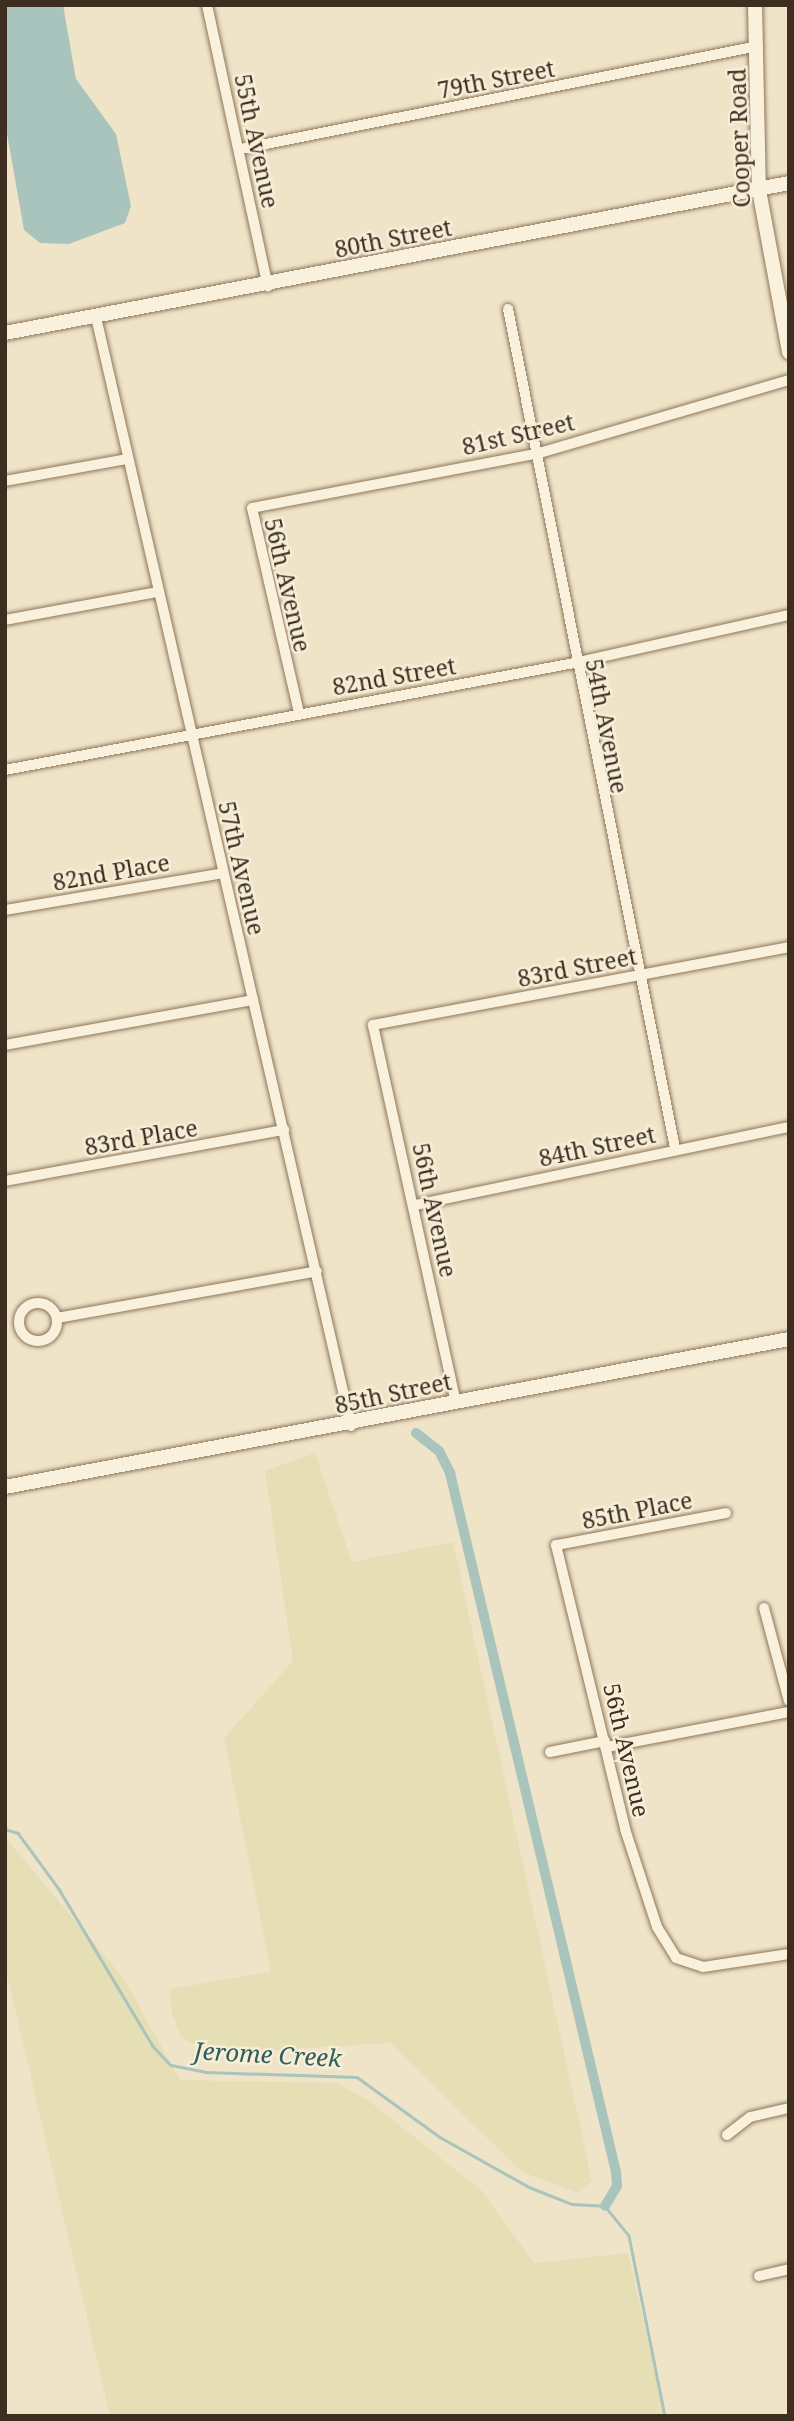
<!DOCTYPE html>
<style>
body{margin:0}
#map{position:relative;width:794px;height:2421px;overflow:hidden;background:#f0e4c8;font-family:"Noto Serif",serif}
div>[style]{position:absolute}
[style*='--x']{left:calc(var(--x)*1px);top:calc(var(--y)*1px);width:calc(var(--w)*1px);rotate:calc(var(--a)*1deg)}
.farmland>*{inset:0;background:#e6deb5}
.water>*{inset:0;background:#a9c4bc}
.stream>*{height:2.5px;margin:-1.25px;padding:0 1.25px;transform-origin:1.25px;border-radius:1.25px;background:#a9c4bc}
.canal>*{height:10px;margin:-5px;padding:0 5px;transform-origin:5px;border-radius:5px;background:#a9c4bc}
.roads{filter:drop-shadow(0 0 2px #8d765c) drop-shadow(0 0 2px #8d765c)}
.street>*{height:10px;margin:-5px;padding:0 5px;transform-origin:5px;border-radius:5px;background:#faf1dc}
.street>.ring{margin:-5px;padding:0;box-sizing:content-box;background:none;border:10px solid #faf1dc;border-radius:50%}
.secondary>*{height:14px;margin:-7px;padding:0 7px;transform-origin:7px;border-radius:7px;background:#faf1dc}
span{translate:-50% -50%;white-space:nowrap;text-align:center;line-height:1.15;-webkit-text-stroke:5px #f7eed8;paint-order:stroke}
.street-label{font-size:23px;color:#3d2e20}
.water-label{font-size:24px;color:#2f5d5a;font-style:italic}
.frame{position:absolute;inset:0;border:7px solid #3d2e20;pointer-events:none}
</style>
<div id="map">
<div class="farmland">
<div style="clip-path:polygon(315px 1453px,352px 1562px,453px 1542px,592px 2181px,579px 2193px,522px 2172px,390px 2043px,209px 2054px,181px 2037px,172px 2013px,170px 1989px,271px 1972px,224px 1738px,293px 1661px,265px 1471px)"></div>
<div style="clip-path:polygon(5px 1837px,124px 1979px,180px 2080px,337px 2083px,369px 2101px,481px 2190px,534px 2263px,628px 2253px,665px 2416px,110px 2416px,5px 1966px)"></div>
</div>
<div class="water">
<div style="clip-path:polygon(5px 5px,63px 5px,76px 79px,116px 134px,131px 206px,125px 223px,69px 244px,40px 243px,24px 230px,5px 122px)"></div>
</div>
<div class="stream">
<div style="--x:5;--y:1829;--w:14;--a:17"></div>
<div style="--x:18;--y:1833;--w:69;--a:53.8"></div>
<div style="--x:59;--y:1889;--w:183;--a:59.1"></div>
<div style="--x:153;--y:2046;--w:26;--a:47"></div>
<div style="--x:171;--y:2065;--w:36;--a:11"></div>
<div style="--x:206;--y:2072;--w:151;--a:1.9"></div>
<div style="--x:357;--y:2077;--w:102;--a:35.9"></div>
<div style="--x:440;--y:2137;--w:102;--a:29.3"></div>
<div style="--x:529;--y:2187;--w:46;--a:21.6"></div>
<div style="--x:572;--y:2204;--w:33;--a:3"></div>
<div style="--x:605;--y:2206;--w:38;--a:51"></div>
<div style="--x:629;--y:2236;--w:184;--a:78.7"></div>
</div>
<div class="canal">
<div style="--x:416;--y:1433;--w:29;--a:38"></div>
<div style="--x:439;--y:1451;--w:25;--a:63"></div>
<div style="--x:450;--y:1473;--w:718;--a:76.64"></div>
<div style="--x:616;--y:2172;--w:14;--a:86"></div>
<div style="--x:617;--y:2186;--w:23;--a:121"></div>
</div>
<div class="roads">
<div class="street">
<div style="--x:207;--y:5;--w:288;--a:77.8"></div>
<div style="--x:241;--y:149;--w:527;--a:-11.27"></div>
<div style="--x:508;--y:309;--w:855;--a:78.74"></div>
<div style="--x:96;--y:317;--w:1138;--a:77.05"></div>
<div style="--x:5;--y:481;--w:124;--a:-10.2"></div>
<div style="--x:5;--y:620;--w:156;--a:-10.4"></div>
<div style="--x:299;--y:713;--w:210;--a:-102.9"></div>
<div style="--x:252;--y:508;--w:289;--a:-10.8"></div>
<div style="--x:536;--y:454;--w:264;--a:-16.3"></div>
<div style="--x:5;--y:770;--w:579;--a:-10.65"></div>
<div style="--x:574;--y:663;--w:220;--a:-12.6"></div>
<div style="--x:5;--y:910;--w:221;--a:-9.6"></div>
<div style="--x:5;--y:1045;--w:252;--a:-10.3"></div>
<div style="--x:5;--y:1181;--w:284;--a:-10.4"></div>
<div style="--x:415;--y:1205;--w:382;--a:-11.8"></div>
<div class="ring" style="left:19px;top:1303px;width:28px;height:28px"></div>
<div style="--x:57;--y:1318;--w:264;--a:-10.2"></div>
<div style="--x:456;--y:1403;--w:387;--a:-102.4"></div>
<div style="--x:373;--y:1025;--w:423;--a:-10.6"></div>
<div style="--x:726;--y:1513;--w:173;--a:169.3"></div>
<div style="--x:556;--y:1545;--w:292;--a:76.3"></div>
<div style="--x:625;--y:1829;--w:103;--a:71.9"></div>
<div style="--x:657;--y:1927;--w:36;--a:58"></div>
<div style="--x:676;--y:1958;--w:28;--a:18"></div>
<div style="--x:703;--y:1967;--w:87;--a:-8.6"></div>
<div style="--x:764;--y:1608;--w:96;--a:75"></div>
<div style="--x:607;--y:1747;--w:185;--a:-10.9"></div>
<div style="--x:550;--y:1752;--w:56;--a:-11.3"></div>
<div style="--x:727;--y:2135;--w:29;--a:-38"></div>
<div style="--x:750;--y:2117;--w:40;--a:-13"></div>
<div style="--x:759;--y:2276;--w:31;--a:-13"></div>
</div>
<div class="secondary">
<div style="--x:755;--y:5;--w:185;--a:88.8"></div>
<div style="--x:759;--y:190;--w:165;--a:79.5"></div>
<div style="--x:5;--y:333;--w:798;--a:-10.83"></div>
<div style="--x:5;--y:1487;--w:798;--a:-10.69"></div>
</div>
</div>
<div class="street-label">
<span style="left:496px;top:79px;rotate:-11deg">79th Street</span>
<span style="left:739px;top:138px;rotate:-92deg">Cooper Road</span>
<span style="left:257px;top:141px;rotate:78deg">55th Avenue</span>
<span style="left:393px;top:238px;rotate:-11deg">80th Street</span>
<span style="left:518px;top:434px;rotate:-13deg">81st Street</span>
<span style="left:288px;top:585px;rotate:77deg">56th Avenue</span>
<span style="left:394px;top:676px;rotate:-10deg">82nd Street</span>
<span style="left:607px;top:726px;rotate:79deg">54th Avenue</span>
<span style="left:242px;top:868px;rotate:77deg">57th Avenue</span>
<span style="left:111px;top:872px;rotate:-10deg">82nd Place</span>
<span style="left:577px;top:967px;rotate:-11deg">83rd Street</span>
<span style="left:141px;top:1137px;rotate:-10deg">83rd Place</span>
<span style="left:597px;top:1146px;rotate:-12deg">84th Street</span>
<span style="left:435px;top:1210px;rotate:78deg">56th Avenue</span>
<span style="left:393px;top:1393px;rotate:-12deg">85th Street</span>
<span style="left:637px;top:1510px;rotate:-11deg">85th Place</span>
<span style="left:627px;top:1750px;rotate:77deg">56th Avenue</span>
</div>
<div class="water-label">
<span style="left:268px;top:2054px;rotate:3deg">Jerome Creek</span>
</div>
<div class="frame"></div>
</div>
